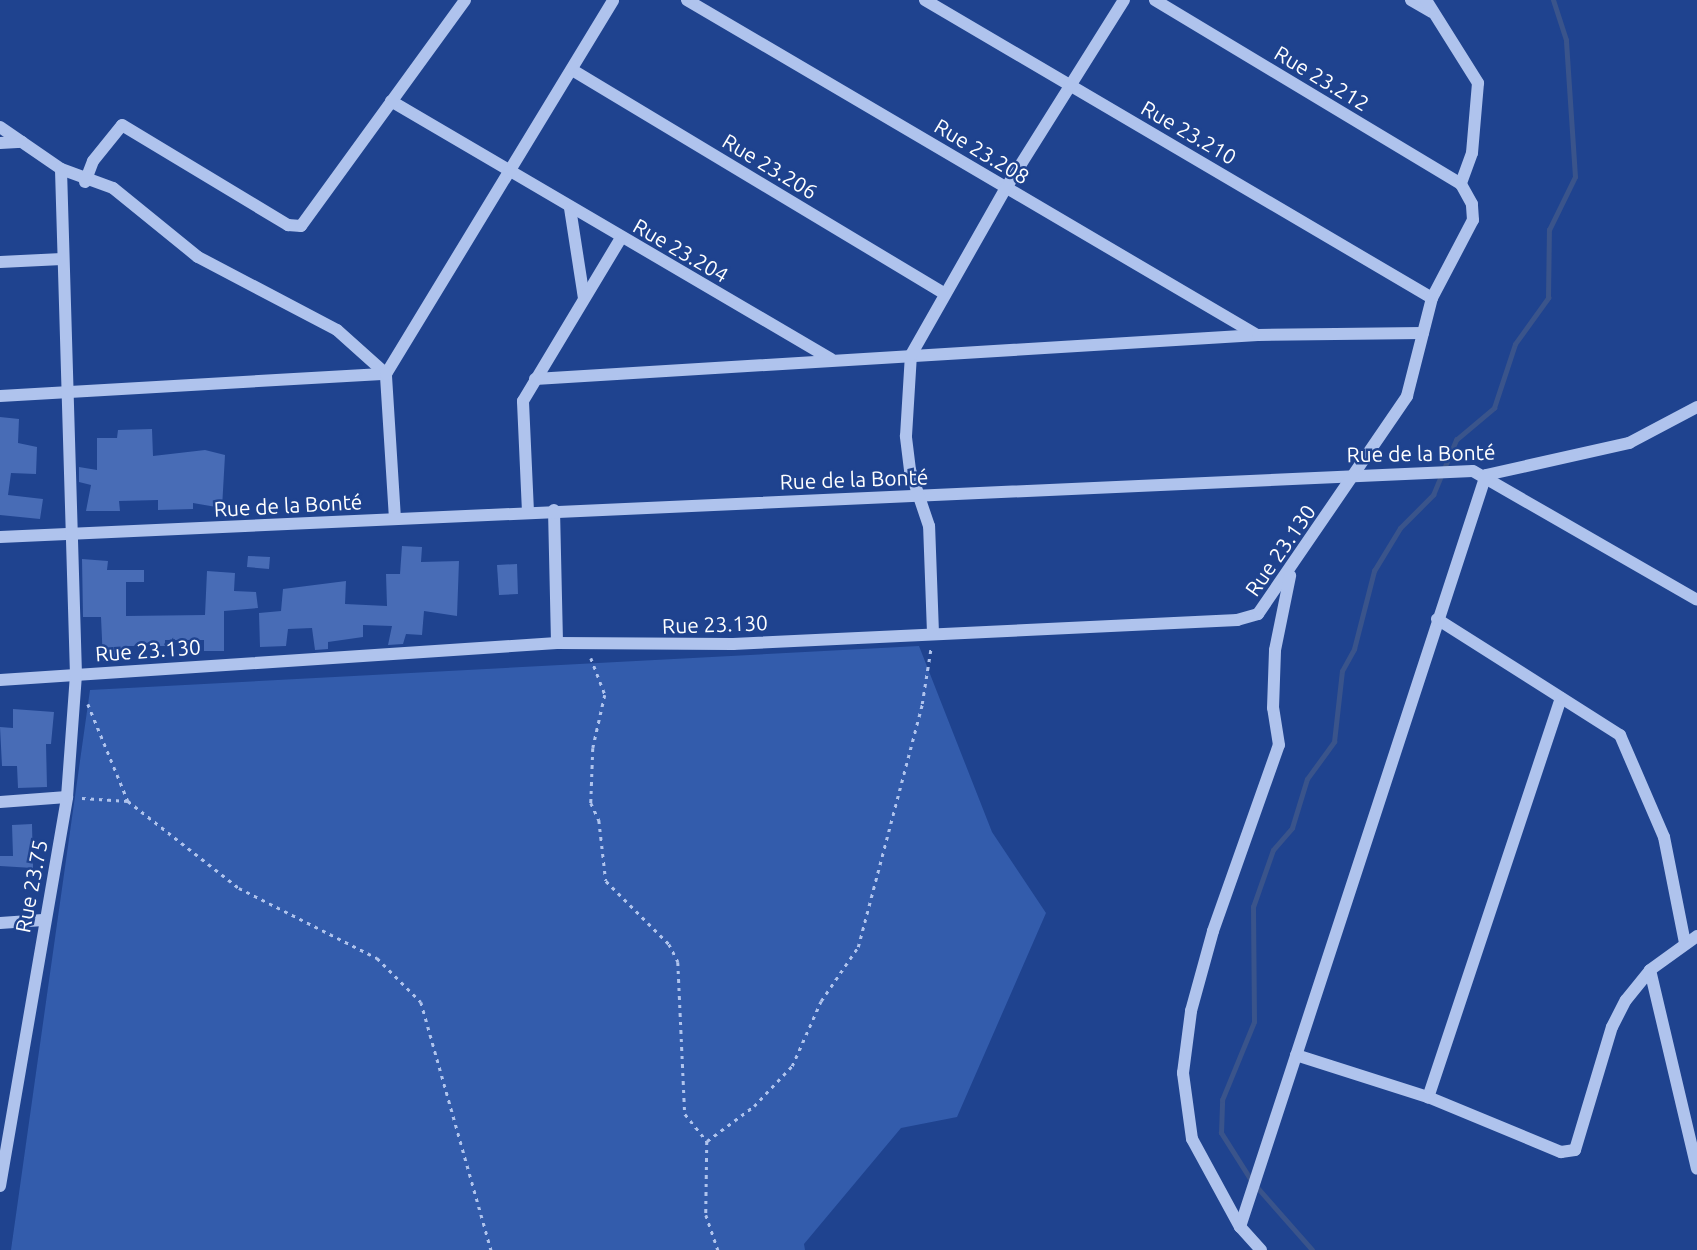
<!DOCTYPE html>
<meta charset="utf-8">
<style>
body{margin:0}
#map{position:relative;width:1697px;height:1250px;overflow:hidden;background:#1f438f;font-family:Ubuntu,sans-serif}
div>[style]{position:absolute}
[style*='--x']{left:calc(var(--x)*1px);top:calc(var(--y)*1px);width:calc(var(--w)*1px);rotate:calc(var(--a)*1deg)}
.green>*{inset:0;background:#335cac}
.stream>*{height:4.5px;margin:-2.25px;padding:0 2.25px;transform-origin:2.25px;border-radius:2.25px;background:#3a548b}
.building>*{inset:0;background:#486cb6}
.path>*{height:2.5px;margin-top:-1.25px;transform-origin:0;background:repeating-linear-gradient(90deg,#afc3ed 0 3.5px,transparent 0 8.5px)}
.minor>*{height:12px;margin:-6px;padding:0 6px;transform-origin:6px;border-radius:6px;background:#afc3ed}
span{translate:-50% -50%;white-space:nowrap;text-align:center;line-height:1.15;-webkit-text-stroke:5px #1f438f;paint-order:stroke}
.street-label{font-size:21px;color:#fff}
</style>
<div id="map">
<div class="green">
<div style="clip-path:polygon(919px 646px,992px 832px,1046px 913px,957px 1117px,901px 1128px,804px 1244px,805px 1250px,11px 1250px,90px 690px)"></div>
</div>
<div class="stream">
<div style="--x:1312;--y:1250;--w:91;--a:-131.4"></div>
<div style="--x:1252;--y:1182;--w:58;--a:-122.3"></div>
<div style="--x:1221;--y:1133;--w:33;--a:-88"></div>
<div style="--x:1222;--y:1100;--w:84;--a:-67.7"></div>
<div style="--x:1254;--y:1022;--w:115;--a:-90.5"></div>
<div style="--x:1253;--y:907;--w:60;--a:-70.7"></div>
<div style="--x:1273;--y:850;--w:29;--a:-49"></div>
<div style="--x:1292;--y:828;--w:51;--a:-73"></div>
<div style="--x:1307;--y:779;--w:46;--a:-53.9"></div>
<div style="--x:1334;--y:742;--w:71;--a:-83.6"></div>
<div style="--x:1342;--y:671;--w:25;--a:-61"></div>
<div style="--x:1354;--y:649;--w:81;--a:-75.6"></div>
<div style="--x:1374;--y:571;--w:50;--a:-58.8"></div>
<div style="--x:1400;--y:528;--w:47;--a:-45"></div>
<div style="--x:1433;--y:495;--w:60;--a:-67.3"></div>
<div style="--x:1456;--y:440;--w:50;--a:-40.1"></div>
<div style="--x:1494;--y:408;--w:67;--a:-71.8"></div>
<div style="--x:1515;--y:344;--w:57;--a:-54.3"></div>
<div style="--x:1548;--y:298;--w:68;--a:-89.2"></div>
<div style="--x:1549;--y:230;--w:59;--a:-63.9"></div>
<div style="--x:1575;--y:177;--w:137;--a:-93.8"></div>
<div style="--x:1566;--y:40;--w:42;--a:-108"></div>
</div>
<div class="building">
<div style="clip-path:polygon(0 417px,19px 419px,18px 443px,37px 447px,36px 474px,11px 473px,8px 495px,43px 499px,40px 519px,0 515px)"></div>
<div style="clip-path:polygon(152px 429px,153px 456px,205px 450px,225px 455px,222px 508px,193px 503px,193px 509px,158px 510px,158px 500px,119px 501px,120px 511px,86px 511px,91px 485px,79px 482px,79px 467px,97px 470px,97px 438px,117px 438px,118px 430px)"></div>
<div style="clip-path:polygon(402px 546px,422px 547px,421px 562px,459px 561px,457px 616px,424px 611px,422px 635px,406px 634px,403px 644px,388px 645px,392px 626px,363px 625px,363px 637px,328px 642px,328px 649px,315px 650px,312px 628px,288px 629px,286px 646px,260px 647px,259px 613px,281px 611px,283px 589px,346px 581px,345px 604px,387px 606px,386px 574px,400px 574px)"></div>
<div style="clip-path:polygon(248px 556px,270px 557px,269px 569px,247px 567px)"></div>
<div style="clip-path:polygon(82px 559px,108px 561px,107px 570px,144px 570px,144px 582px,126px 582px,126px 616px,205px 615px,207px 571px,235px 573px,234px 591px,256px 592px,258px 608px,224px 611px,224px 651px,204px 651px,204px 640px,165px 640px,165px 646px,125px 646px,125px 660px,103px 661px,101px 617px,83px 617px)"></div>
<div style="clip-path:polygon(517px 564px,518px 594px,499px 595px,497px 565px)"></div>
<div style="clip-path:polygon(13px 709px,54px 712px,51px 744px,46px 744px,47px 787px,18px 788px,17px 766px,2px 766px,0 727px,13px 728px)"></div>
<div style="clip-path:polygon(32px 824px,33px 868px,0 866px,0 856px,13px 856px,12px 825px)"></div>
</div>
<div class="path">
<div style="--x:591;--y:658;--w:40;--a:69"></div>
<div style="--x:605;--y:695;--w:54;--a:102.8"></div>
<div style="--x:593;--y:748;--w:55;--a:92.1"></div>
<div style="--x:591;--y:803;--w:19;--a:65"></div>
<div style="--x:599;--y:820;--w:61;--a:83.5"></div>
<div style="--x:606;--y:881;--w:89;--a:45"></div>
<div style="--x:669;--y:944;--w:20;--a:63"></div>
<div style="--x:678;--y:962;--w:152;--a:87.4"></div>
<div style="--x:685;--y:1114;--w:35;--a:51"></div>
<div style="--x:707;--y:1141;--w:74;--a:90.8"></div>
<div style="--x:706;--y:1215;--w:37;--a:71"></div>
<div style="--x:88;--y:704;--w:105;--a:67.6"></div>
<div style="--x:128;--y:801;--w:141;--a:38.1"></div>
<div style="--x:239;--y:888;--w:155;--a:26.9"></div>
<div style="--x:377;--y:958;--w:62;--a:45"></div>
<div style="--x:421;--y:1002;--w:258;--a:74.2"></div>
<div style="--x:82;--y:798;--w:46;--a:3.7"></div>
<div style="--x:707;--y:1141;--w:59;--a:-36.7"></div>
<div style="--x:754;--y:1106;--w:55;--a:-46.5"></div>
<div style="--x:792;--y:1066;--w:71;--a:-66"></div>
<div style="--x:821;--y:1001;--w:65;--a:-55.6"></div>
<div style="--x:858;--y:947;--w:251;--a:-75.2"></div>
<div style="--x:922;--y:704;--w:58;--a:-81"></div>
</div>
<div class="minor">
<div style="--x:687;--y:0;--w:661;--a:30.44"></div>
<div style="--x:925;--y:0;--w:588;--a:30.45"></div>
<div style="--x:1411;--y:0;--w:24;--a:30"></div>
<div style="--x:1426;--y:0;--w:98;--a:57.9"></div>
<div style="--x:1478;--y:83;--w:70;--a:94.9"></div>
<div style="--x:1472;--y:153;--w:33;--a:110"></div>
<div style="--x:574;--y:71;--w:433;--a:31"></div>
<div style="--x:391;--y:101;--w:510;--a:30.39"></div>
<div style="--x:0;--y:127;--w:74;--a:34.5"></div>
<div style="--x:61;--y:169;--w:55;--a:20.1"></div>
<div style="--x:113;--y:188;--w:109;--a:39.1"></div>
<div style="--x:198;--y:257;--w:157;--a:27.7"></div>
<div style="--x:337;--y:330;--w:66;--a:41.9"></div>
<div style="--x:0;--y:143;--w:22;--a:-3"></div>
<div style="--x:85;--y:182;--w:22;--a:-69"></div>
<div style="--x:93;--y:161;--w:46;--a:-51.1"></div>
<div style="--x:122;--y:125;--w:194;--a:31.1"></div>
<div style="--x:288;--y:225;--w:13;--a:4"></div>
<div style="--x:301;--y:226;--w:279;--a:-54"></div>
<div style="--x:570;--y:208;--w:91;--a:81.2"></div>
<div style="--x:0;--y:262;--w:62;--a:-2.8"></div>
<div style="--x:535;--y:379;--w:724;--a:-3.48"></div>
<div style="--x:1258;--y:335;--w:165;--a:-0.7"></div>
<div style="--x:0;--y:396;--w:387;--a:-3.3"></div>
<div style="--x:1486;--y:475;--w:147;--a:-12.6"></div>
<div style="--x:1629;--y:443;--w:77;--a:-27.9"></div>
<div style="--x:554;--y:510;--w:133;--a:88.7"></div>
<div style="--x:528;--y:512;--w:111;--a:-92.6"></div>
<div style="--x:523;--y:401;--w:190;--a:-59"></div>
<div style="--x:395;--y:519;--w:145;--a:-93.6"></div>
<div style="--x:386;--y:374;--w:437;--a:-58.7"></div>
<div style="--x:0;--y:537;--w:1474;--a:-2.57"></div>
<div style="--x:1473;--y:471;--w:258;--a:29.9"></div>
<div style="--x:1437;--y:619;--w:217;--a:32.4"></div>
<div style="--x:1620;--y:735;--w:111;--a:66.7"></div>
<div style="--x:1664;--y:837;--w:108;--a:78.8"></div>
<div style="--x:933;--y:633;--w:107;--a:-92.1"></div>
<div style="--x:929;--y:526;--w:59;--a:-108.7"></div>
<div style="--x:910;--y:470;--w:34;--a:-97"></div>
<div style="--x:906;--y:436;--w:81;--a:-86.5"></div>
<div style="--x:911;--y:355;--w:192;--a:-60.4"></div>
<div style="--x:1006;--y:188;--w:222;--a:-57.9"></div>
<div style="--x:0;--y:680;--w:558;--a:-3.8"></div>
<div style="--x:557;--y:643;--w:176;--a:0.3"></div>
<div style="--x:733;--y:644;--w:505;--a:-2.73"></div>
<div style="--x:1237;--y:620;--w:22;--a:-16"></div>
<div style="--x:1258;--y:614;--w:264;--a:-55.6"></div>
<div style="--x:1407;--y:396;--w:101;--a:-75.7"></div>
<div style="--x:1432;--y:298;--w:88;--a:-62.3"></div>
<div style="--x:1473;--y:220;--w:16;--a:-94"></div>
<div style="--x:1472;--y:204;--w:23;--a:-119"></div>
<div style="--x:1461;--y:184;--w:357;--a:-149"></div>
<div style="--x:1561;--y:698;--w:421;--a:108.4"></div>
<div style="--x:1428;--y:1097;--w:144;--a:22.5"></div>
<div style="--x:1561;--y:1152;--w:14;--a:-8"></div>
<div style="--x:1575;--y:1150;--w:128;--a:-73.3"></div>
<div style="--x:1612;--y:1027;--w:30;--a:-63"></div>
<div style="--x:1626;--y:1000;--w:38;--a:-51"></div>
<div style="--x:1650;--y:970;--w:58;--a:-35.9"></div>
<div style="--x:0;--y:802;--w:67;--a:-4.3"></div>
<div style="--x:0;--y:923;--w:43;--a:-4"></div>
<div style="--x:1650;--y:970;--w:204;--a:76.7"></div>
<div style="--x:1296;--y:1055;--w:139;--a:17.7"></div>
<div style="--x:0;--y:1186;--w:395;--a:-80.2"></div>
<div style="--x:67;--y:797;--w:122;--a:-85.8"></div>
<div style="--x:76;--y:675;--w:506;--a:-91.7"></div>
<div style="--x:1240;--y:1227;--w:791;--a:-71.89"></div>
<div style="--x:1261;--y:1250;--w:31;--a:-132"></div>
<div style="--x:1240;--y:1227;--w:100;--a:-118.6"></div>
<div style="--x:1192;--y:1139;--w:67;--a:-97.8"></div>
<div style="--x:1183;--y:1073;--w:63;--a:-82.6"></div>
<div style="--x:1191;--y:1011;--w:83;--a:-74.6"></div>
<div style="--x:1213;--y:931;--w:197;--a:-70.5"></div>
<div style="--x:1279;--y:745;--w:37;--a:-99"></div>
<div style="--x:1273;--y:708;--w:58;--a:-88"></div>
<div style="--x:1275;--y:650;--w:76;--a:-78.5"></div>
</div>
<div class="street-label">
<span style="left:1322px;top:78px;rotate:31deg">Rue 23.212</span>
<span style="left:1189px;top:132px;rotate:30deg">Rue 23.210</span>
<span style="left:982px;top:151px;rotate:31deg">Rue 23.208</span>
<span style="left:770px;top:166px;rotate:31deg">Rue 23.206</span>
<span style="left:681px;top:250px;rotate:30deg">Rue 23.204</span>
<span style="left:1421px;top:453px;rotate:-1deg">Rue de la Bonté</span>
<span style="left:854px;top:479px;rotate:-2deg">Rue de la Bonté</span>
<span style="left:288px;top:505px;rotate:-3deg">Rue de la Bonté</span>
<span style="left:1280px;top:550px;rotate:-55deg">Rue 23.130</span>
<span style="left:715px;top:624px;rotate:-2deg">Rue 23.130</span>
<span style="left:148px;top:650px;rotate:-4deg">Rue 23.130</span>
<span style="left:31px;top:886px;rotate:-79deg">Rue 23.75</span>
</div>
</div>
